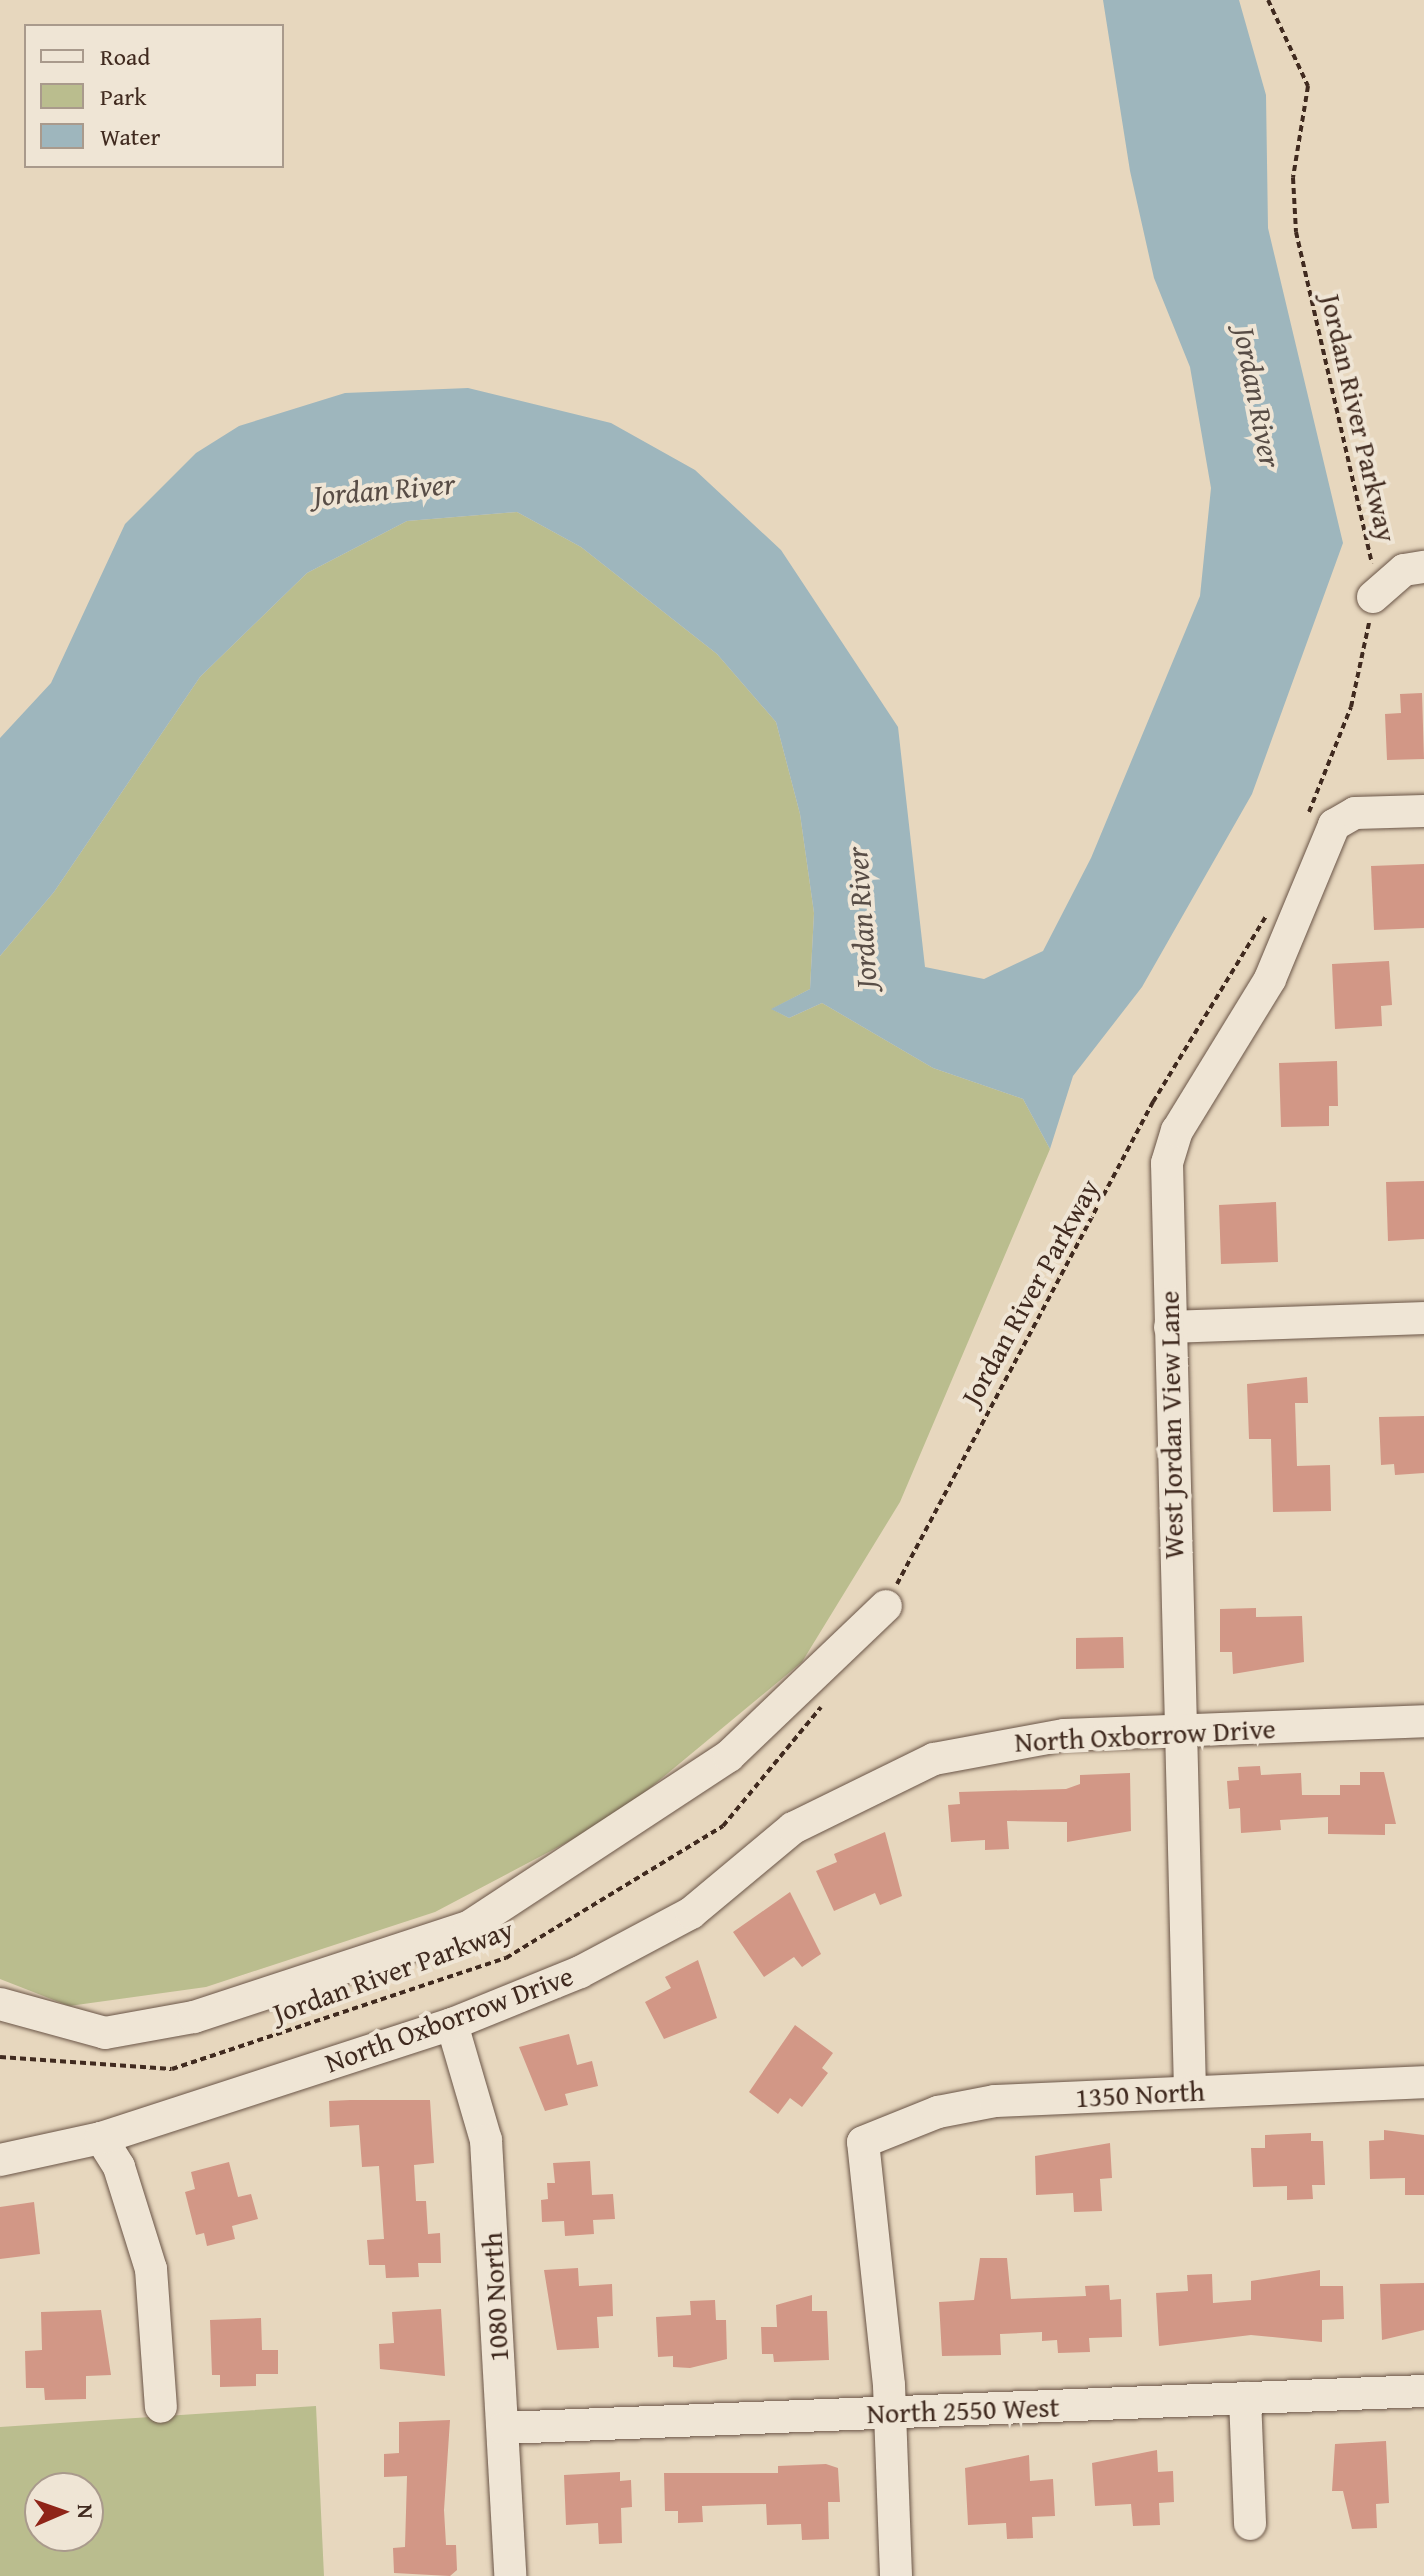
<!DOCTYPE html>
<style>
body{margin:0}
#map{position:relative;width:1424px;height:2576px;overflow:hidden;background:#e7d7be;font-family:"Gentium Book Plus",serif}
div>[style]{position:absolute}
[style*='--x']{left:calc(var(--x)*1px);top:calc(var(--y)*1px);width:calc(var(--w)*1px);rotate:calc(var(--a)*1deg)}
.green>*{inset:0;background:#babd8e}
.water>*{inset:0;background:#9eb6bd}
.building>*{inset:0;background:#d29786}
.path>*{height:4px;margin-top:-2px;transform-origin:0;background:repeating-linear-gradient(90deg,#402a1f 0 6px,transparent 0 10px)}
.roads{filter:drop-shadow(0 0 2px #6a5547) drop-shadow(0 0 2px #6a5547)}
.minor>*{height:32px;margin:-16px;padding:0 16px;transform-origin:16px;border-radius:16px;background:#efe5d5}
span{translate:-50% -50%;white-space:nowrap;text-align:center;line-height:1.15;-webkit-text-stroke:8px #efe5d5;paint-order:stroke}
.street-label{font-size:28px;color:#402a1f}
.water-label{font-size:30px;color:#584d46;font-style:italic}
.legend{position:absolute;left:24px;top:24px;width:260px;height:144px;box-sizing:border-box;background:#efe5d5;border:2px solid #a99a8c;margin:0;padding:10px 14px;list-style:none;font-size:24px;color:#402a1f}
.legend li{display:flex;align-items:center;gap:16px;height:40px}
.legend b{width:40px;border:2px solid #a99a8c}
.north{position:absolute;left:24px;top:2472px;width:80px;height:80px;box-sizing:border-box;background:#efe5d5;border:2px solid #a99a8c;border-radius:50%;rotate:88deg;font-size:22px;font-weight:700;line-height:32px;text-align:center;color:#402a1f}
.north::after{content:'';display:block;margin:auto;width:28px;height:36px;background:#8f2418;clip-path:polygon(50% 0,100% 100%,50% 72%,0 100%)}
</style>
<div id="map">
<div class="green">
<div style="clip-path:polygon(517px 512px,581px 547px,717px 654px,776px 722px,800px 814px,814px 913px,810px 989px,772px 1009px,789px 1018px,822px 1003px,933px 1068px,1023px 1099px,1050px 1149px,900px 1502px,802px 1662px,615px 1817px,435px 1912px,206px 1987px,69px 2006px,0 1979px,0 956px,54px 892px,200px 677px,307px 573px,407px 521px)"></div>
<div style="clip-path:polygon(evenodd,316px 2406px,324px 2576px,0 2576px,0 2427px,316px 2406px,40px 2488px,88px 2488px,88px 2536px,40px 2536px,40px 2488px)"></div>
</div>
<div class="water">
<div style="clip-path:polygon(1103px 0,1239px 0,1266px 95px,1268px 228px,1343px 543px,1252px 794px,1142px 987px,1073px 1076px,1050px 1149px,1023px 1099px,933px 1068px,822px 1003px,789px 1018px,771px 1009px,810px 989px,814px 913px,800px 814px,776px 722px,717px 654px,581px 547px,517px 512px,407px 521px,307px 573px,200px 677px,54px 892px,0 956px,0 738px,51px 683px,125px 524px,196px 453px,239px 426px,345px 393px,468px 388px,611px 423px,695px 470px,781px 550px,898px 727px,925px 967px,984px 979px,1043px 951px,1091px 858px,1200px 596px,1211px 488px,1190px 367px,1154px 278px,1130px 171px)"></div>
</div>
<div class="building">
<div style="clip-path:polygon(1422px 693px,1424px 759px,1387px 760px,1385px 714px,1401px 713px,1400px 694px)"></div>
<div style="clip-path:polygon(1424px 864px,1424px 928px,1374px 930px,1371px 866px)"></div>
<div style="clip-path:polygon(1389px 961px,1392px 1005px,1381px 1006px,1382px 1026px,1335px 1029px,1332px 964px)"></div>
<div style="clip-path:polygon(1337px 1061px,1338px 1106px,1329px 1106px,1329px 1126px,1281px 1127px,1279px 1063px)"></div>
<div style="clip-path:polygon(1424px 1181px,1424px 1239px,1388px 1241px,1386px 1182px)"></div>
<div style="clip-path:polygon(1276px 1202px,1278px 1262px,1221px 1264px,1219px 1205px)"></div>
<div style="clip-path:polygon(1307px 1377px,1308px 1403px,1295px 1403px,1297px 1466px,1330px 1465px,1331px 1511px,1273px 1512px,1271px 1439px,1249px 1439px,1247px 1384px)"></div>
<div style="clip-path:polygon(1424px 1416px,1424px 1473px,1395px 1475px,1394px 1464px,1381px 1465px,1379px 1417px)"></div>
<div style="clip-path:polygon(1256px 1608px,1256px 1617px,1302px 1616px,1304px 1662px,1233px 1674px,1232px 1652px,1220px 1652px,1220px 1609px)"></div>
<div style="clip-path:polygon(1123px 1637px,1124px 1668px,1076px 1669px,1076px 1638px)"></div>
<div style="clip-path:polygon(1260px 1766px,1261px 1775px,1301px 1773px,1302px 1795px,1340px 1795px,1340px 1785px,1360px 1785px,1360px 1772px,1384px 1772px,1396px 1824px,1385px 1824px,1385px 1835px,1328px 1834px,1328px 1817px,1280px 1820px,1281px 1830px,1241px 1833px,1240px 1808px,1229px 1809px,1227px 1781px,1239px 1780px,1238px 1767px)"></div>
<div style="clip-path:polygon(1130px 1773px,1131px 1831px,1067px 1842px,1067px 1822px,1007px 1821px,1009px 1849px,985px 1850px,985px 1840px,951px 1842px,948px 1805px,960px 1804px,959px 1792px,1066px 1789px,1080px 1784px,1080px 1775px)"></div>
<div style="clip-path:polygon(885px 1832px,902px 1896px,880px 1905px,875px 1893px,834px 1911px,816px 1871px,837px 1862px,834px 1854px)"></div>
<div style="clip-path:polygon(790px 1892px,821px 1954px,802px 1967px,794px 1957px,764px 1977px,733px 1932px)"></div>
<div style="clip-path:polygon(698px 1960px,717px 2018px,664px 2039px,645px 2002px,671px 1988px,665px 1977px)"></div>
<div style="clip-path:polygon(795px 2025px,833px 2053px,822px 2068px,828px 2073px,802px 2107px,790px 2098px,778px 2114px,749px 2092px)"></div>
<div style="clip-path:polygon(569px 2034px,577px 2065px,592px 2061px,598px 2086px,565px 2094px,568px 2105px,545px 2111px,519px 2047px)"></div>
<div style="clip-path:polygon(350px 2100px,430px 2100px,434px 2163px,414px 2165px,416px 2201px,426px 2201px,428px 2234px,440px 2233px,441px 2263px,418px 2263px,419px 2277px,386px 2278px,385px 2265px,369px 2265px,367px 2240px,384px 2239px,379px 2166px,362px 2167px,359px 2125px,330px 2127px,329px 2101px)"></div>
<div style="clip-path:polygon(1384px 2130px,1424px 2135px,1424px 2195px,1405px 2195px,1405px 2178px,1370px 2179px,1369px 2141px,1384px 2140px)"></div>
<div style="clip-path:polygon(1311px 2133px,1311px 2141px,1323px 2141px,1325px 2185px,1312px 2185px,1313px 2199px,1287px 2200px,1287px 2186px,1253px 2187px,1251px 2148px,1265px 2148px,1265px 2135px)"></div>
<div style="clip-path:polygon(1110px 2143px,1112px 2178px,1100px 2179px,1102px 2211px,1074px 2212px,1073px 2193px,1036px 2195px,1035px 2156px)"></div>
<div style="clip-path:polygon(590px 2161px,592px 2195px,613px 2194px,615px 2219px,593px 2220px,594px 2234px,565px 2236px,564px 2221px,542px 2222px,541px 2200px,548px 2199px,547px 2183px,555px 2183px,553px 2163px)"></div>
<div style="clip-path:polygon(229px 2162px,238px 2197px,251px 2194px,258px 2219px,232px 2226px,235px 2239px,207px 2246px,204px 2233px,196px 2235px,185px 2192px,195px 2189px,191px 2172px)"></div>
<div style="clip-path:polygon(34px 2202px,40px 2254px,0 2259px,0 2207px)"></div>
<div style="clip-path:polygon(980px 2258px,1007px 2258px,1011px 2299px,1086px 2296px,1085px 2286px,1109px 2285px,1110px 2300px,1121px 2299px,1122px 2337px,1089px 2338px,1090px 2352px,1058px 2353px,1057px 2340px,1042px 2341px,1042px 2332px,1000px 2334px,1001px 2355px,942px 2356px,939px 2302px,974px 2300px)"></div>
<div style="clip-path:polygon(578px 2268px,579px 2286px,612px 2284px,613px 2316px,597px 2317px,599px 2348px,557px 2350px,544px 2270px)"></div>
<div style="clip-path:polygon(1320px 2270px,1320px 2286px,1343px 2286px,1344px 2319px,1322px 2320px,1322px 2342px,1251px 2335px,1159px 2346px,1156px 2293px,1188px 2291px,1187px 2275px,1212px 2274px,1213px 2303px,1251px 2300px,1251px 2281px)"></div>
<div style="clip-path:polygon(1424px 2283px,1424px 2330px,1382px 2340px,1380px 2284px)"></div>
<div style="clip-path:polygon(812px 2295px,812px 2311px,827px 2311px,829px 2360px,774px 2362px,773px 2354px,762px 2354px,761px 2327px,777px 2327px,776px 2305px)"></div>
<div style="clip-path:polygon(715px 2300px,716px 2320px,726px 2320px,727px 2359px,690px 2368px,673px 2367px,673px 2356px,658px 2357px,656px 2317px,691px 2315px,690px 2301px)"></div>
<div style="clip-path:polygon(441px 2309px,445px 2376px,380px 2369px,379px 2344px,394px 2343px,392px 2312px)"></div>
<div style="clip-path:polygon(101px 2310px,111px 2375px,86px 2376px,86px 2399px,45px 2400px,44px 2388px,26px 2388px,25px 2351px,42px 2350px,41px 2312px)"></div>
<div style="clip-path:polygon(261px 2318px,262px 2350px,278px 2350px,278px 2374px,256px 2374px,256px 2386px,220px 2387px,220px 2375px,212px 2375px,210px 2320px)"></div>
<div style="clip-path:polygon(450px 2420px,444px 2510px,446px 2545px,456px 2545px,457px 2570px,450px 2576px,394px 2573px,393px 2548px,405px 2547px,407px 2476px,384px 2477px,384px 2454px,399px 2453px,399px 2422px)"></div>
<div style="clip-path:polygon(1386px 2441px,1389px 2503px,1376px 2504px,1377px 2528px,1352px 2529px,1343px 2491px,1332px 2491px,1335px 2444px)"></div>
<div style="clip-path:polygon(1157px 2450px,1158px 2472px,1173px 2471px,1174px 2502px,1159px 2503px,1160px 2525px,1133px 2526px,1131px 2504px,1095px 2506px,1092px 2463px)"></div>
<div style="clip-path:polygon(1029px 2455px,1030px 2481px,1053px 2479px,1055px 2516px,1032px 2517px,1033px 2538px,1007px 2539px,1006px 2523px,968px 2525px,965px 2468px)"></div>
<div style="clip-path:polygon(826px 2464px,838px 2468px,840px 2502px,828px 2502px,829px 2539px,802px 2540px,801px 2524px,767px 2525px,766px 2504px,702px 2506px,703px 2522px,678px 2523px,678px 2511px,665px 2511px,664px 2473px,778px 2473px,778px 2466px)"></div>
<div style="clip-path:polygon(620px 2472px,620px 2481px,631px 2480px,632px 2507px,621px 2508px,622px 2543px,599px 2544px,598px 2523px,566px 2525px,564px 2475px)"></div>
</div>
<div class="path">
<div style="--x:1268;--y:0;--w:95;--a:65.1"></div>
<div style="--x:1308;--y:86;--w:93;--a:99.3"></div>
<div style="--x:1293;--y:178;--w:54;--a:86.8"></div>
<div style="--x:1296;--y:232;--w:340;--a:77.1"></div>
<div style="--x:1309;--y:812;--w:113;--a:-68.2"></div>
<div style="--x:1351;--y:707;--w:86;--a:-77.9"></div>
<div style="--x:897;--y:1584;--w:546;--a:-62.03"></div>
<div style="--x:1153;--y:1102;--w:218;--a:-58.7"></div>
<div style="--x:0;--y:2057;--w:172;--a:4"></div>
<div style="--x:172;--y:2069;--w:352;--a:-18.4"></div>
<div style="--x:506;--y:1958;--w:254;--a:-31.3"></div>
<div style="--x:723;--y:1826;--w:154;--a:-50.5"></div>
</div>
<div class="roads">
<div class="minor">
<div style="--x:1373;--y:597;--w:41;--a:-41.1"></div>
<div style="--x:1404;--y:570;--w:20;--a:-9"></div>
<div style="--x:1170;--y:1327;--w:254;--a:-2"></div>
<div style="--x:0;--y:2004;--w:109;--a:15.4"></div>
<div style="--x:105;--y:2033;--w:90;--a:-10.2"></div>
<div style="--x:194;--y:2017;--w:291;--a:-18.2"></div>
<div style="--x:470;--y:1926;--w:310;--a:-33.3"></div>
<div style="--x:729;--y:1756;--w:217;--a:-43.7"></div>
<div style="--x:452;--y:2024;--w:121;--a:73.7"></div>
<div style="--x:486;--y:2140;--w:437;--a:86.8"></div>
<div style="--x:1190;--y:2091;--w:928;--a:-91.42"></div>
<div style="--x:1167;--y:1163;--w:34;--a:-73"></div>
<div style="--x:1177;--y:1131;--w:178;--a:-58.5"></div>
<div style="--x:1270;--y:979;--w:167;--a:-67.4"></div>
<div style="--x:1334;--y:825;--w:24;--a:-30"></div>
<div style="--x:1355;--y:813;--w:69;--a:-1.7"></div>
<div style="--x:101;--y:2138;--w:34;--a:58"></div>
<div style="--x:119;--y:2167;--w:107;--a:72.6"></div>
<div style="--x:151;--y:2269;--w:138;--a:85.9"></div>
<div style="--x:0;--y:2160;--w:103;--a:-12.3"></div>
<div style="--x:101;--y:2138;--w:369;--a:-18"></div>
<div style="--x:452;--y:2024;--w:138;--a:-22.1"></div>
<div style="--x:580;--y:1972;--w:126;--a:-28"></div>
<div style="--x:691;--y:1913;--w:133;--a:-39.8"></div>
<div style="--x:793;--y:1828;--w:157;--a:-26.1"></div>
<div style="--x:934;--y:1759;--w:132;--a:-10.5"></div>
<div style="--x:1064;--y:1735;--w:360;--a:-2.2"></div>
<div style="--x:1245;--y:2398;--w:126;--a:87.7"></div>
<div style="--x:503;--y:2428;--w:922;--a:-2.3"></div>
<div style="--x:896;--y:2576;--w:191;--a:-92.1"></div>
<div style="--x:889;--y:2385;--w:244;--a:-96.1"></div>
<div style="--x:863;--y:2142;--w:81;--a:-21.8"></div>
<div style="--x:938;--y:2112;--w:58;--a:-10.9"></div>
<div style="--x:995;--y:2101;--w:429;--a:-2.5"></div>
</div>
</div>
<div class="street-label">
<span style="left:1359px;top:418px;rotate:77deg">Jordan River Parkway</span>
<span style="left:1030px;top:1292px;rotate:-61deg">Jordan River Parkway</span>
<span style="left:1171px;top:1425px;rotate:-91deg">West Jordan View Lane</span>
<span style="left:1145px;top:1735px;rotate:-3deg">North Oxborrow Drive</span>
<span style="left:393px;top:1971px;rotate:-20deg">Jordan River Parkway</span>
<span style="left:449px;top:2019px;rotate:-20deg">North Oxborrow Drive</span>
<span style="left:1140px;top:2094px;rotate:-3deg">1350 North</span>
<span style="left:495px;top:2297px;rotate:-93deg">1080 North</span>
<span style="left:963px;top:2410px;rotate:-2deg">North 2550 West</span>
</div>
<div class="water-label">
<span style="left:1258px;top:397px;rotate:79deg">Jordan River</span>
<span style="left:384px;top:489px;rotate:-5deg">Jordan River</span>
<span style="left:861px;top:918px;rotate:-94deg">Jordan River</span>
</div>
<ul class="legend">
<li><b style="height:10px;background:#efe5d5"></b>Road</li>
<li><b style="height:22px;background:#babd8e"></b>Park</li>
<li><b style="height:22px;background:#9eb6bd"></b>Water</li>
</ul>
<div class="north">N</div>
</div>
